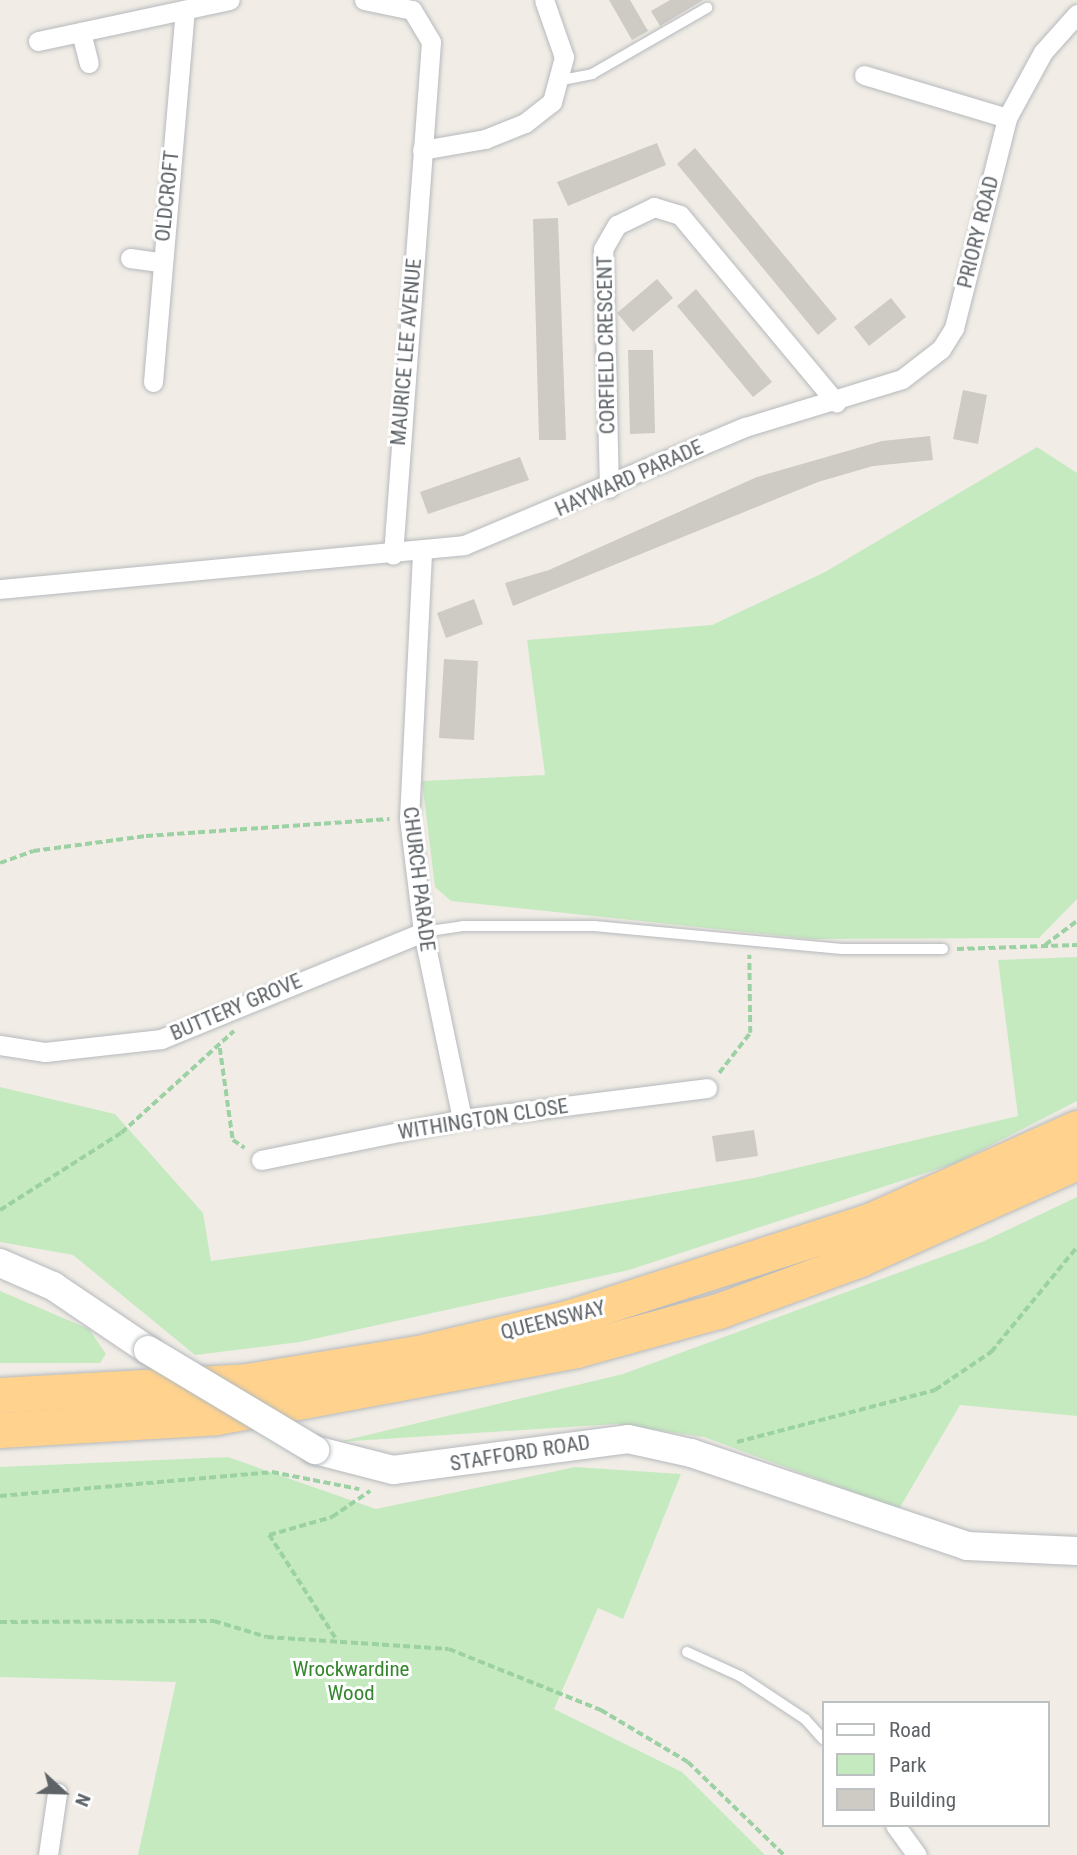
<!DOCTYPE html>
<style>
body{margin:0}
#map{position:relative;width:1077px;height:1855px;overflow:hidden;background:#f1ede6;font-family:"Roboto Condensed",sans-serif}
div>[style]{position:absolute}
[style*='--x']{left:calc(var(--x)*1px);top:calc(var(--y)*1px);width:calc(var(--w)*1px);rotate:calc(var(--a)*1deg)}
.green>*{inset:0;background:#c6eac0}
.building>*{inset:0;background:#cecac4}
.path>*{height:3.5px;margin-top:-1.75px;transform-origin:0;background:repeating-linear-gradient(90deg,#9bd1a3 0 7px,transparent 0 10.5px)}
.roads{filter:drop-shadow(0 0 2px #b6b9bd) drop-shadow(0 0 2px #b6b9bd)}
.lane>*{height:10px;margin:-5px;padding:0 5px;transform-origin:5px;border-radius:5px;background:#fff}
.street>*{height:19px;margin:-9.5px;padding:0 9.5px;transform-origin:9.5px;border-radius:9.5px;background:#fff}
.secondary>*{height:28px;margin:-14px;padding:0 14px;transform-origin:14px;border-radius:14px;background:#fff}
.highway>*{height:35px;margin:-17.5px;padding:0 17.5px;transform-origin:17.5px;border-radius:17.5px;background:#ffd38e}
.bridges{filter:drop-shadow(0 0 2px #b4babe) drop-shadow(0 0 2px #b4babe)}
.secondary-bridge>*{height:28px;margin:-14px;padding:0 14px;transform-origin:14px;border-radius:14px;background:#fff}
span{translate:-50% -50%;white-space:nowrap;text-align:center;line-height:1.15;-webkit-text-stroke:6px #fff;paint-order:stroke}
.street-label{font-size:21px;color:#5d6367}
.park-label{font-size:21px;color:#35862d}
.legend{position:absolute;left:822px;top:1701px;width:228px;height:126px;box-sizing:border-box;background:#fff;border:2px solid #bec1c2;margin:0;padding:9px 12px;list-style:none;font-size:21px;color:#5d6367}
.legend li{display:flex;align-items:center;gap:14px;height:35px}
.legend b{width:35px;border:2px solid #bec1c2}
.north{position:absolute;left:28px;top:1757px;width:70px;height:70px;-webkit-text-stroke:5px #fff;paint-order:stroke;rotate:112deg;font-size:19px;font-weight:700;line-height:28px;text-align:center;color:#5d6367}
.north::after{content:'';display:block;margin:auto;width:24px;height:32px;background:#5d6367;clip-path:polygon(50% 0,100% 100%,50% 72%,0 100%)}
</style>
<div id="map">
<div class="green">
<div style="clip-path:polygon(1037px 447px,1077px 473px,1077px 899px,1039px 938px,812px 939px,451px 901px,435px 887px,422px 781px,545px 775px,527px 640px,712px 625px,825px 572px)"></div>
<div style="clip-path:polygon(1077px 957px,1077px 1101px,956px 1163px,629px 1270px,300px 1342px,195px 1355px,73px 1255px,0 1242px,0 1087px,115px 1114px,203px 1213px,211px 1261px,543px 1215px,754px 1178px,1018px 1116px,998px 960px)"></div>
<div style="clip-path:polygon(1077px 1197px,1077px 1416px,960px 1405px,899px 1509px,704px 1437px,616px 1424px,338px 1442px,623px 1374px,982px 1242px)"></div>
<div style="clip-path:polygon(0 1291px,89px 1329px,106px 1354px,100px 1363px,0 1363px)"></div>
<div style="clip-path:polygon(228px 1457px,376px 1509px,575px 1467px,681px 1474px,623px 1619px,598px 1608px,554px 1709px,682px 1772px,765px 1855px,138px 1855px,176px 1682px,0 1677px,0 1467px)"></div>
</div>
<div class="building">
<div style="clip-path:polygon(609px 0,630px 0,648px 31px,632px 40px)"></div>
<div style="clip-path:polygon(670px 0,703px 0,660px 26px,651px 11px)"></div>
<div style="clip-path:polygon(657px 143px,666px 165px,568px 206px,557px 182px)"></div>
<div style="clip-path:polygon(695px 148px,837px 319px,818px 335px,677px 164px)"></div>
<div style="clip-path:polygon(558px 218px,566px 440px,539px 440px,533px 219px)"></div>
<div style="clip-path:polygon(657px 279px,673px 298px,633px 332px,617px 313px)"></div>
<div style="clip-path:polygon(696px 289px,772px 382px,753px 397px,677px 306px)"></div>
<div style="clip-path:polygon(891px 298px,906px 317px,869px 346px,854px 327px)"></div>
<div style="clip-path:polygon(628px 350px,653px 350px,655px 433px,630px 434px)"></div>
<div style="clip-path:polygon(963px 390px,987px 395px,978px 444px,953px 439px)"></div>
<div style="clip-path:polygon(930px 436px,933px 460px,873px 466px,818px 482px,513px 606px,505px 583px,549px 570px,757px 477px,882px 441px)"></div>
<div style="clip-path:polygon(520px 457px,529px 480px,428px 514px,420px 492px)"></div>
<div style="clip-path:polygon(474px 599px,483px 624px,446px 638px,437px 613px)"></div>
<div style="clip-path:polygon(444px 659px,478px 661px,474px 740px,439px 738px)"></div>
<div style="clip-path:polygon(754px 1130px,758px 1156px,716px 1162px,712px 1136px)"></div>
</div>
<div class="path">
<div style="--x:0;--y:863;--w:35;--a:-20"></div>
<div style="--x:33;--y:851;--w:114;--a:-7.6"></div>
<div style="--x:146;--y:836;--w:244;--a:-4"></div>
<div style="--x:1045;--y:945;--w:40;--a:-37"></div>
<div style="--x:957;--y:949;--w:120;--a:-1.9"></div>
<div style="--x:220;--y:1048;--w:93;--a:82"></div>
<div style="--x:233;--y:1140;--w:14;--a:34"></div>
<div style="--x:719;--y:1073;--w:51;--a:-52.2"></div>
<div style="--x:750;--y:1033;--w:78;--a:-90.7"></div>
<div style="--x:0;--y:1210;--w:143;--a:-32.5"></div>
<div style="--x:121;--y:1133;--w:152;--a:-42.1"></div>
<div style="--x:737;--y:1442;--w:205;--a:-14.7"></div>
<div style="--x:935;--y:1390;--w:68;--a:-34.2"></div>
<div style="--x:991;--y:1352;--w:136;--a:-50.7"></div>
<div style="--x:0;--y:1496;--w:273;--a:-5"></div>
<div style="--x:272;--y:1472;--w:89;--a:11.1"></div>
<div style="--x:0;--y:1622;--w:214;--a:-0.3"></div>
<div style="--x:214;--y:1621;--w:55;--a:16.8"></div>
<div style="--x:267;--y:1637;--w:182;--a:3.8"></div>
<div style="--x:449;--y:1649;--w:164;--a:21.9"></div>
<div style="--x:601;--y:1710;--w:101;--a:30.9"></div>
<div style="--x:688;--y:1762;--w:134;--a:44.1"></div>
<div style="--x:335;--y:1638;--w:122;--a:-122.7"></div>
<div style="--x:269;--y:1535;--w:66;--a:-15.9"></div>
<div style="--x:332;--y:1517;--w:46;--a:-34.4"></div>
</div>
<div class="roads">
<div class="lane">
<div style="--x:562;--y:80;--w:31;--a:-11"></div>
<div style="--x:592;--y:74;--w:133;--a:-29.9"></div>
<div style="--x:423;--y:932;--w:40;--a:-8.5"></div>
<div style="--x:463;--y:926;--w:131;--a:0"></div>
<div style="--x:594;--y:926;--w:249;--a:5.3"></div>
<div style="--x:842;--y:949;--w:101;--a:0"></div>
<div style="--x:687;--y:1652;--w:58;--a:24.4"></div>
<div style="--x:740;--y:1676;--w:78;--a:33.5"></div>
<div style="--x:805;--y:1719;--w:27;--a:48"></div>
</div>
<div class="street">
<div style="--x:364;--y:0;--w:49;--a:11.8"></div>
<div style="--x:412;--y:10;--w:37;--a:59"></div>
<div style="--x:431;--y:42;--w:514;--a:94.24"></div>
<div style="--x:81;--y:32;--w:32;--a:76"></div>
<div style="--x:38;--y:41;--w:196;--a:-12.1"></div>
<div style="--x:864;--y:75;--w:149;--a:16.7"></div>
<div style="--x:422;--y:150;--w:64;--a:-9.9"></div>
<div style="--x:485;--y:139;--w:43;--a:-21.8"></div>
<div style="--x:525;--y:123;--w:34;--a:-38"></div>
<div style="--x:552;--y:102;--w:47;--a:-75.1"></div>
<div style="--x:564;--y:57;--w:60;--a:-109.3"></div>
<div style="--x:130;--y:258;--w:30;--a:8"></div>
<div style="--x:153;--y:382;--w:373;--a:-85.1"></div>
<div style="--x:609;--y:488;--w:239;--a:-91.4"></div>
<div style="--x:603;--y:249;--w:28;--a:-60"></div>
<div style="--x:617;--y:225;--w:41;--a:-25.9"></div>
<div style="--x:654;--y:207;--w:27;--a:17"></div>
<div style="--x:680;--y:215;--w:244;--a:50.2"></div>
<div style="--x:422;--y:553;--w:265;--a:92.8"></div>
<div style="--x:409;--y:818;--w:115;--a:83"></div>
<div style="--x:423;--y:932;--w:191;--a:78.2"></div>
<div style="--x:0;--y:589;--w:466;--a:-5.4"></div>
<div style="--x:464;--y:545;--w:305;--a:-22.8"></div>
<div style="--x:745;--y:427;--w:164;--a:-17"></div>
<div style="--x:902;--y:379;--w:49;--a:-37.6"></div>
<div style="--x:941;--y:349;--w:25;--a:-58"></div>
<div style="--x:954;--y:328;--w:217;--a:-75.8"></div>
<div style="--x:1007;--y:118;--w:75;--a:-61.4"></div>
<div style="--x:1043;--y:52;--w:51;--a:-48.2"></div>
<div style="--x:0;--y:1045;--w:46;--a:8.8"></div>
<div style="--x:45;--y:1052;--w:117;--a:-6.4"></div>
<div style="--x:161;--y:1039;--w:283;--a:-22.2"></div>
<div style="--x:261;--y:1160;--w:205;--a:-11.5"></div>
<div style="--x:462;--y:1119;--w:247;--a:-7.2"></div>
<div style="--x:895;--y:1825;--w:37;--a:54"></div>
<div style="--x:48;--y:1855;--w:63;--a:-81.7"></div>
</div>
<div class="secondary">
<div style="--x:0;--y:1263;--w:58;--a:23.5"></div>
<div style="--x:53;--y:1286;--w:115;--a:34"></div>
<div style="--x:315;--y:1450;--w:81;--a:14.4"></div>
<div style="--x:393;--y:1470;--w:237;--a:-7.5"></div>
<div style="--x:628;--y:1439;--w:65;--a:12.5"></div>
<div style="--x:691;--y:1453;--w:291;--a:18.6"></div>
<div style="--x:967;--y:1546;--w:110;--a:2.6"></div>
</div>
<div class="highway">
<div style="--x:0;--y:1395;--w:247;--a:-3.2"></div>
<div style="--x:247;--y:1381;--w:173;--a:-9.3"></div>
<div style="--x:418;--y:1353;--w:153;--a:-13.2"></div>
<div style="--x:567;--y:1318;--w:317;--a:-17.8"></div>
<div style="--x:869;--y:1221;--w:228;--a:-24.1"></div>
<div style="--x:0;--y:1430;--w:216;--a:-3.4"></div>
<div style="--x:216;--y:1417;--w:366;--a:-10.5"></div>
<div style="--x:576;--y:1350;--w:150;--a:-15.4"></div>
<div style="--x:721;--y:1310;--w:148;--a:-20.1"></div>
<div style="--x:860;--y:1259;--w:238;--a:-24.1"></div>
</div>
</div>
<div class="bridges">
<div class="secondary-bridge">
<div style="--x:148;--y:1350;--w:195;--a:30.9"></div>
</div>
</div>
<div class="street-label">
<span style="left:167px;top:196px;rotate:-84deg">OLDCROFT</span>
<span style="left:978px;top:232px;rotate:-76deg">PRIORY ROAD</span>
<span style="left:606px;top:345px;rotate:-91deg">CORFIELD CRESCENT</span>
<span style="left:406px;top:352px;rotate:-85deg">MAURICE LEE AVENUE</span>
<span style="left:629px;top:478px;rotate:-24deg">HAYWARD PARADE</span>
<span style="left:419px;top:879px;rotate:83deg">CHURCH PARADE</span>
<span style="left:236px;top:1007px;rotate:-23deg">BUTTERY GROVE</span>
<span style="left:483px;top:1119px;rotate:-9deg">WITHINGTON CLOSE</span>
<span style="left:553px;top:1320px;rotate:-14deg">QUEENSWAY</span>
<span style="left:520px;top:1453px;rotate:-9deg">STAFFORD ROAD</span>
</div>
<div class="park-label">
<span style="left:351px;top:1681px">Wrockwardine<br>Wood</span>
</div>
<ul class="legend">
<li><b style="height:9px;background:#fff"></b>Road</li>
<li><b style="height:19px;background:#c6eac0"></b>Park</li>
<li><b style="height:19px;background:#cecac4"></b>Building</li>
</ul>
<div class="north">N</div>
</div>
